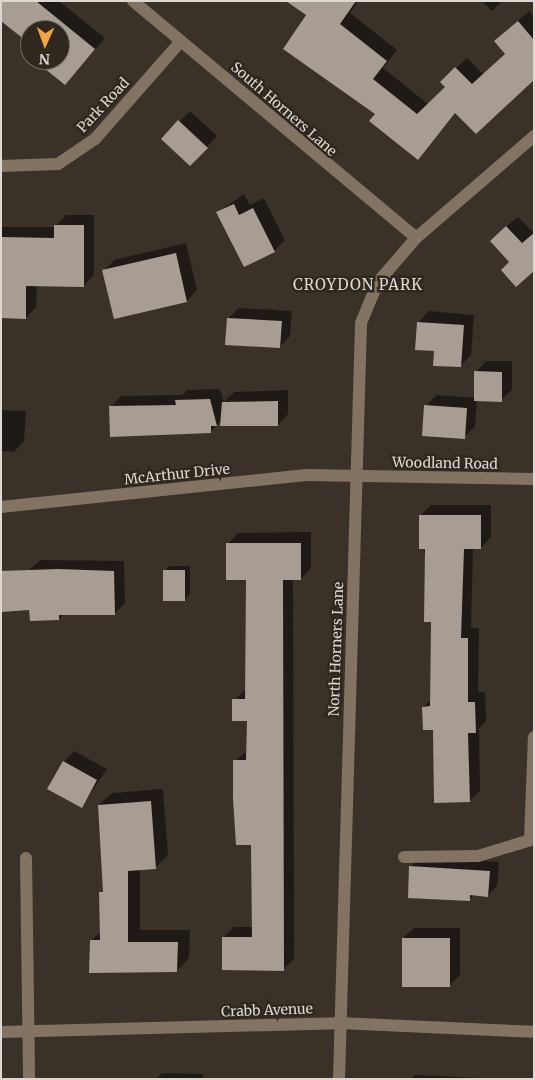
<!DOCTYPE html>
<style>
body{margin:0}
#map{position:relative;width:535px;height:1080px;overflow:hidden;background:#3a3229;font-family:Merriweather,serif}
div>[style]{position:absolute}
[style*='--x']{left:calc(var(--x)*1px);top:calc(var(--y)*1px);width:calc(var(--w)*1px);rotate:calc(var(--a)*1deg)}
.shadow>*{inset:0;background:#0007}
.building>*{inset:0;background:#a79d93}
.minor>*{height:12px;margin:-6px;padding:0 6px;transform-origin:6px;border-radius:6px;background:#837362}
span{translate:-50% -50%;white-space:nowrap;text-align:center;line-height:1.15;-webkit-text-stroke:5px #2f281f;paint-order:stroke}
.street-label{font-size:14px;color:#ddd8d2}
.neighbourhood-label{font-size:15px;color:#ddd8d2;letter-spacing:1px}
.frame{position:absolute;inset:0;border:2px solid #ddd8d2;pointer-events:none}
.north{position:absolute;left:20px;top:20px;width:50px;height:50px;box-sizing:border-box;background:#2f281f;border:1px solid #756e67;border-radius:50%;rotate:182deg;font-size:14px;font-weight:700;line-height:20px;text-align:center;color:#ddd8d2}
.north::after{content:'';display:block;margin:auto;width:18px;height:22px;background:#f1a540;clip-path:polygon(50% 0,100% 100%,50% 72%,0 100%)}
</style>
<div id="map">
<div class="shadow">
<div style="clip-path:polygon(1px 1px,59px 1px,105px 38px,65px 83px,36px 60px,60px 60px,60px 30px,30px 30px,30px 42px)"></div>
<div style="clip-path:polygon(314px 1px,358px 1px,350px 13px,397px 50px,383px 68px,428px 104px,446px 87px,442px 82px,467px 58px,484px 75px,506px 53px,495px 41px,529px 11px,534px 17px,534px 80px,456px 112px,418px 158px,377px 114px,285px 49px)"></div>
<div style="clip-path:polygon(482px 1px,502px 1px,492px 11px)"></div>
<div style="clip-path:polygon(190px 111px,217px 136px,190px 165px,162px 139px)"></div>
<div style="clip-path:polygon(244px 194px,250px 205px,264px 198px,285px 240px,274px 251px,217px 213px)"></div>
<div style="clip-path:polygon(66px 215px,94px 215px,94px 275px,83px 286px,37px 285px,36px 307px,26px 318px,1px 317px,1px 227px,55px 227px)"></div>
<div style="clip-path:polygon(518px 217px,534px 233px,534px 269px,511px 262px,502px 230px)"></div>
<div style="clip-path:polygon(186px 243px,197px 290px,187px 301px,104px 271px,114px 260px)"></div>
<div style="clip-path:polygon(239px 308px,292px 311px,290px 336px,280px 347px,228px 318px)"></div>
<div style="clip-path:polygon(429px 311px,474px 315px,471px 355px,460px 366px,435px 350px,417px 349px,419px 322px)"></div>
<div style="clip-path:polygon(486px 361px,512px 361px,512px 390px,501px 400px,477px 400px,475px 427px,464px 437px,426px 406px,436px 395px,476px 398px,476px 372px)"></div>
<div style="clip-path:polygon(220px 389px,224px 402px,234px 392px,288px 390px,288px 414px,278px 425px,222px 420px,210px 432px,111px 407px,121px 396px,182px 395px,187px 390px)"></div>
<div style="clip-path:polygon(1px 410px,26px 411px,24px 441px,14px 452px,1px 451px)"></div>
<div style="clip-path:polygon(431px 505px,491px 505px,491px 537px,481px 548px,473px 548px,471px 628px,479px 628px,478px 692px,485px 692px,486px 721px,479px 728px,480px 791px,469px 801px,423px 707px,432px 699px,433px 621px,420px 516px)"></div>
<div style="clip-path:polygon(311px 532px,311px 568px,301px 579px,293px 579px,294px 959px,283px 969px,223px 938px,234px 927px,253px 927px,252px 844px,235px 761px,248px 750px,248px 720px,234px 700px,247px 689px,247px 579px,228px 544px,238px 533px)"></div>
<div style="clip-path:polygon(40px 560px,124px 561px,125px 603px,114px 614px,64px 614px,59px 619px,28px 571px)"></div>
<div style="clip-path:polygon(170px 566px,190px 566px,190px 594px,185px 600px,164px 571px)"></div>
<div style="clip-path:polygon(74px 751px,107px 769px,82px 806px,64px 762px)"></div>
<div style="clip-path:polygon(163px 789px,168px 855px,155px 868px,140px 869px,140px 930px,190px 930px,189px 958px,177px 971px,91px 941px,101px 931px,104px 889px,99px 805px,112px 793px)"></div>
<div style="clip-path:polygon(420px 857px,499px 862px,497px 886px,488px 895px,475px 894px,469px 900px,410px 867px)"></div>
<div style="clip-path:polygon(414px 928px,460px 928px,460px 975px,449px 986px,403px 938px)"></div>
<div style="clip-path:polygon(162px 1073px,203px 1074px,203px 1079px,156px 1079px)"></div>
<div style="clip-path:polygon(415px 1075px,502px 1079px,411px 1079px)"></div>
<div style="clip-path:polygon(250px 1078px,301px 1078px,249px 1079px)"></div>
</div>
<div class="building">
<div style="clip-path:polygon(1px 1px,36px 1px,95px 49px,65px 85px,34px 60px,60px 60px,60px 30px,30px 30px,30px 44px,1px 21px)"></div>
<div style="clip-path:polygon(286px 1px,356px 1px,340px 24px,387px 61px,373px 79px,417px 114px,445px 87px,440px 82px,455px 67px,472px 84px,505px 54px,494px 41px,518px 21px,534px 40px,534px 80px,476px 134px,455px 113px,418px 160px,369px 121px,375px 114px,283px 49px,306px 15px)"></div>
<div style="clip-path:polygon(178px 120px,208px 148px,190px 166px,161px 139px)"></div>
<div style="clip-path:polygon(234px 204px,239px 215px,253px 208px,275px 252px,244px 267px,216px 212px)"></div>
<div style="clip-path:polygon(54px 225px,84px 225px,84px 287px,26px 286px,26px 319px,1px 318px,1px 237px,54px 238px)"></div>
<div style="clip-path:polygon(506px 226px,522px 243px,534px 233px,534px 271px,516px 287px,501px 270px,509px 262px,490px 241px)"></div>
<div style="clip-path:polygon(176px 253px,187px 302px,114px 319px,102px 270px)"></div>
<div style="clip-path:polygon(227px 318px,282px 321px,280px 348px,225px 345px)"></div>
<div style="clip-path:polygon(417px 322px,464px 325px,461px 367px,433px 366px,434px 351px,415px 350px)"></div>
<div style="clip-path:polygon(474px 371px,502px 372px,502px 402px,474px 401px)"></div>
<div style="clip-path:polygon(210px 399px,217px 426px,211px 426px,211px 433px,110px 437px,109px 406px,176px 405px,175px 400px)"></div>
<div style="clip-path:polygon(278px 401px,278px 426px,220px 426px,222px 402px)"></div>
<div style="clip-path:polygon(424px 405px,467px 408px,465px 439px,422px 436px)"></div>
<div style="clip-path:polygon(419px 515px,481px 515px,481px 549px,464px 549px,461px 638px,468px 638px,468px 702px,475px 702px,476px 733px,468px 733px,470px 802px,434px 803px,433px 730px,423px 730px,422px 707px,430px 706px,431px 622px,424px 622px,425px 549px,419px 549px)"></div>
<div style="clip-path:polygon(226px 543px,301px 543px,301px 580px,283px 580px,284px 971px,222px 970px,222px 937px,252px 937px,251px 845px,236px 845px,233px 799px,233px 760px,246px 760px,247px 721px,232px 721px,232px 699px,245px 699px,246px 580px,226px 580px)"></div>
<div style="clip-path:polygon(58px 569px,114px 571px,115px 615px,59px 615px,59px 620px,30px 621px,29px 610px,1px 612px,1px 571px)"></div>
<div style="clip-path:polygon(163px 570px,185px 570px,185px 601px,163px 601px)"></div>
<div style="clip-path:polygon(63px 761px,97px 780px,82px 808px,47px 789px)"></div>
<div style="clip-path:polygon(151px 801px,156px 869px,128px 871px,128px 942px,178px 942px,177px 972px,89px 973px,90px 940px,100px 940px,99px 892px,103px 892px,98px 805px)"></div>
<div style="clip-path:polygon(409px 866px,490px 871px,488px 897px,470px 895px,470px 901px,408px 898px)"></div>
<div style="clip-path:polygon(402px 938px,450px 938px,450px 987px,402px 987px)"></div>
</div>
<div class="minor">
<div style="--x:133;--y:1;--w:369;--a:39.9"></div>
<div style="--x:1;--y:166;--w:57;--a:-2"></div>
<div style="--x:58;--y:164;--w:45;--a:-34"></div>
<div style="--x:95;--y:139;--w:130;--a:-48.7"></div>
<div style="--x:1;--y:507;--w:307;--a:-6"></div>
<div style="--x:306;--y:475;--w:228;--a:1"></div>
<div style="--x:530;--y:839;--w:102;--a:-87.8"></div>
<div style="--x:404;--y:857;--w:74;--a:-0.8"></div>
<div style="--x:478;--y:856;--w:59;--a:-16.9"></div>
<div style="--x:26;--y:858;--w:221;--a:89.2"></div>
<div style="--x:1;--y:1032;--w:338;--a:-1.5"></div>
<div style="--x:339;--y:1023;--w:195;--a:2.6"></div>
<div style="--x:339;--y:1079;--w:756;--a:-88.33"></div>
<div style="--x:361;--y:323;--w:44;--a:-67.5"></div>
<div style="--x:378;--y:282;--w:58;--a:-49.2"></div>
<div style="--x:416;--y:238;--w:156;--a:-40.8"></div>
</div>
<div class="street-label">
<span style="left:103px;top:105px;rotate:-47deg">Park Road</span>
<span style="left:284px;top:109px;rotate:41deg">South Horners Lane</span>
<span style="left:445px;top:463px;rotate:1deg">Woodland Road</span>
<span style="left:177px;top:474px;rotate:-6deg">McArthur Drive</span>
<span style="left:336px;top:649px;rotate:-88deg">North Horners Lane</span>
<span style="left:267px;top:1010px;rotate:-2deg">Crabb Avenue</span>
</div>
<div class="neighbourhood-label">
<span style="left:358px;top:285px">CROYDON PARK</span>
</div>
<div class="frame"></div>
<div class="north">N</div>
</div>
